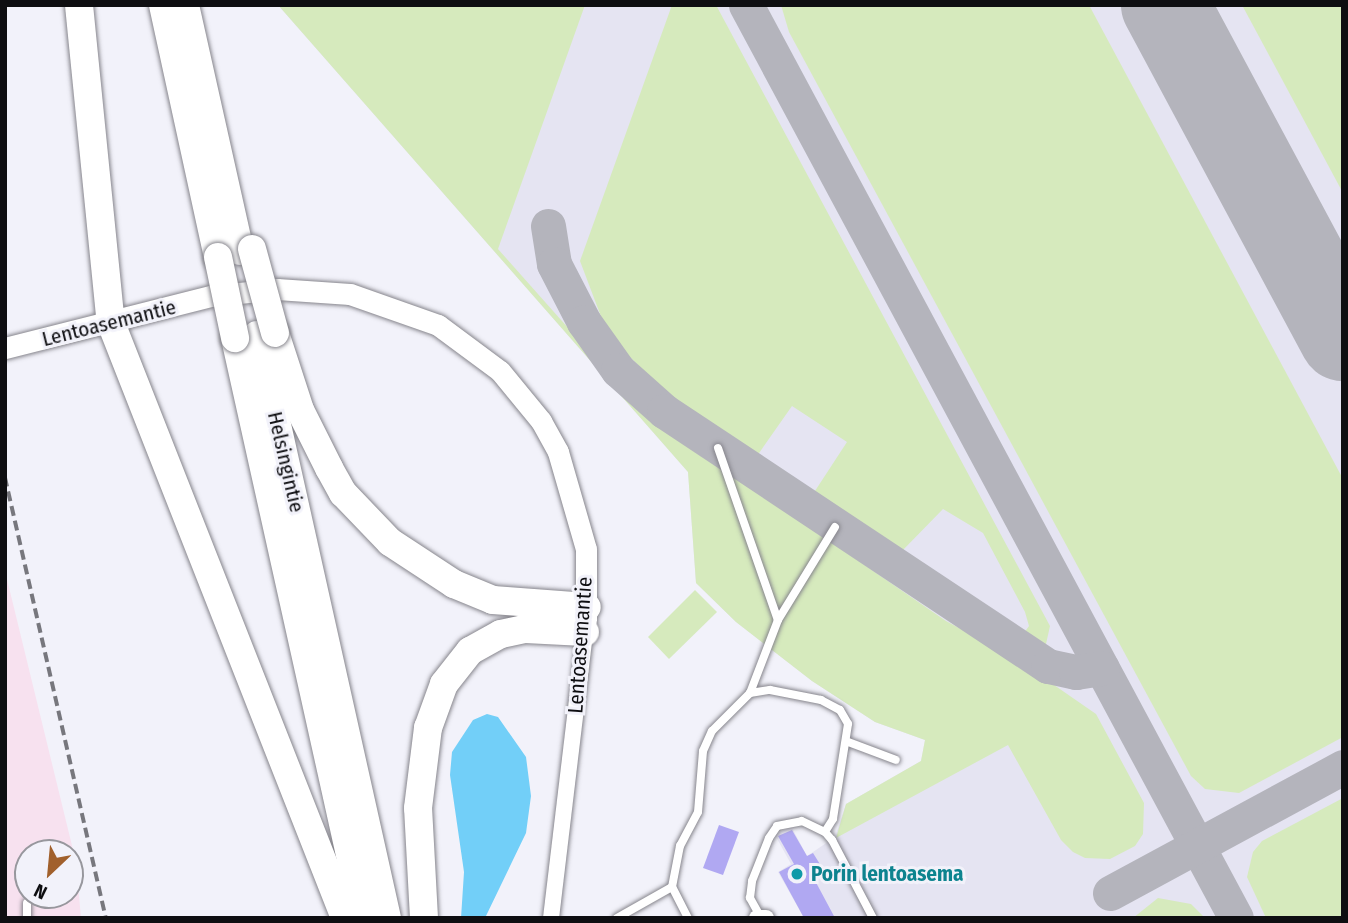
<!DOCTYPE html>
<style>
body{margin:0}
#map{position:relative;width:1348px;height:923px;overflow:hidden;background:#f2f2fa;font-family:"Fira Sans Condensed",sans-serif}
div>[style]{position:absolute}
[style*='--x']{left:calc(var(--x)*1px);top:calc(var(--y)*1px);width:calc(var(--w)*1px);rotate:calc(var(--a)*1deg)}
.built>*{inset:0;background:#e5e4f2}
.industrial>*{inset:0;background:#f7e1ef}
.green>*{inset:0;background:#d6eabd}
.water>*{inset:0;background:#72cff8}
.taxiway>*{height:35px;margin:-17.5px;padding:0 17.5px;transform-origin:17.5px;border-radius:17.5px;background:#b4b4bc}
.runway>*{height:88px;margin:-44px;padding:0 44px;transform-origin:44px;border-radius:44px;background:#b4b4bc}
.building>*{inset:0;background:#b0a8f2}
.roads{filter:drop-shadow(0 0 2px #86858c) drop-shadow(0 0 2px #86858c)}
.lane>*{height:8px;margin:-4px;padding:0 4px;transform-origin:4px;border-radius:4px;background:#fff}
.street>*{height:16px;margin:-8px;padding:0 8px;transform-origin:8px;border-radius:8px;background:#fff}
.secondary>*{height:21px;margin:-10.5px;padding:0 10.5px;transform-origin:10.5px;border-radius:10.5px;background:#fff}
.highway>*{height:28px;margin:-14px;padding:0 14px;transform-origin:14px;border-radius:14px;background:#fff}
.rail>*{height:3.5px;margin-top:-1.75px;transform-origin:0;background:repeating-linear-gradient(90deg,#77777d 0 10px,transparent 0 15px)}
.bridges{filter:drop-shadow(0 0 2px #86858c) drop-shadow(0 0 2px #86858c)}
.highway-bridge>*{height:28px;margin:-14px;padding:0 14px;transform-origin:14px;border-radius:14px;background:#fff}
.dots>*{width:19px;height:19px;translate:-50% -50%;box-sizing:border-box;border:4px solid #f2f2fa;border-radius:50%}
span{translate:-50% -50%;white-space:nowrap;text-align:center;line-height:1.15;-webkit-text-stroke:6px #f2f2fa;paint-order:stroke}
.street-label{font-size:21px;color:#0e0e11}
.culture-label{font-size:21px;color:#0d838f;font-weight:700}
.left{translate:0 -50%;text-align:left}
.frame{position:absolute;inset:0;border:7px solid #0e0e11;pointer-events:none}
.north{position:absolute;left:14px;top:839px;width:70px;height:70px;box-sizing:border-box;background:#f2f2fa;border:2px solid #97979d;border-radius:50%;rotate:206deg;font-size:19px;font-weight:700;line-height:28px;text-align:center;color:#0e0e11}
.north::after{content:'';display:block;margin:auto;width:24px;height:32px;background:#a1602c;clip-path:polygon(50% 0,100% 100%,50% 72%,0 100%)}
</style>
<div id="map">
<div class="built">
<div style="clip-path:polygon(278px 5px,1343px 5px,1343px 918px,804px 918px,778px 872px,791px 864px,775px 835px,791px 826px,807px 856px,813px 852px,835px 837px,846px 804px,921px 761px,925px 740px,875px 722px,812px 681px,736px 622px,696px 583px,688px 472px)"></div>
</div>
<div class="industrial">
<div style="clip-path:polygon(evenodd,5px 571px,76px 862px,81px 918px,5px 918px,5px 571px,28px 853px,70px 853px,70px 895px,28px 895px,28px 853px)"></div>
</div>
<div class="green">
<div style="clip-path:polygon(278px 5px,585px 5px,498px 249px,633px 401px,658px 423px,946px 621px,1018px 660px,1096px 714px,1144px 803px,1143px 834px,1135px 846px,1110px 859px,1085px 858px,1073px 852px,1061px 840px,1008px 745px,836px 838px,846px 804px,921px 761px,925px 740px,875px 722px,812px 681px,736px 622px,696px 583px,688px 472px)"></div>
<div style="clip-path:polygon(672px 5px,716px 5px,1050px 626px,1046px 644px,1035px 646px,1021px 637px,1029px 626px,1025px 612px,983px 533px,943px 509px,902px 551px,813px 494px,847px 442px,792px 406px,757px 456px,674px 401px,608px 335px,580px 261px)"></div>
<div style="clip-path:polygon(781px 5px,1089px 5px,1343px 479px,1343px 737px,1239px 793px,1205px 789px,1191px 776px,789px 32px)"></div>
<div style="clip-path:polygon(1242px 5px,1343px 5px,1343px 193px)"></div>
<div style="clip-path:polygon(695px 590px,717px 612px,669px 659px,648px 637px)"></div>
<div style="clip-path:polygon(1343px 798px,1343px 918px,1266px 918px,1247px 877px,1253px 852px,1262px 841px)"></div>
<div style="clip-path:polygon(1158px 898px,1191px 904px,1205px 918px,1133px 918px)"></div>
</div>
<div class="water">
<div style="clip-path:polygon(487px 714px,498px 717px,526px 757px,531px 796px,526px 833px,485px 918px,461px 918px,464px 872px,450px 775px,452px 752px,473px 720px)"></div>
</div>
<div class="taxiway">
<div style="--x:746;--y:5;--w:1036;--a:61.78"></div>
<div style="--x:548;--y:226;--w:38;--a:81"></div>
<div style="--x:554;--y:264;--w:65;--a:62.7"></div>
<div style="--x:584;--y:322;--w:59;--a:54.7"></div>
<div style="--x:618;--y:370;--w:62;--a:41.7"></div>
<div style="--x:664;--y:411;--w:461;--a:33.6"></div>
<div style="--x:1048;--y:666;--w:29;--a:12"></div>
<div style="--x:1076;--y:672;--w:26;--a:-9"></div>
<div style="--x:1110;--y:893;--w:265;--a:-28.4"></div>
</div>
<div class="runway">
<div style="--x:1165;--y:5;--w:377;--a:61.8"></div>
</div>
<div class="building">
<div style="clip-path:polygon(719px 825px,739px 832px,723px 875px,703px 868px)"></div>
<div style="clip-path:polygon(792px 830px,807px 856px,813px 853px,823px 869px,812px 875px,835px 918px,804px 918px,779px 872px,794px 864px,778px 836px)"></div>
</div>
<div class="roads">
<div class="lane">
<div style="--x:718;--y:448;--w:182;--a:70.8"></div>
<div style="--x:778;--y:620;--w:78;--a:111"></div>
<div style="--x:778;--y:620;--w:109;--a:-58.5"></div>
<div style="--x:848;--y:742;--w:51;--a:20.6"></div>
<div style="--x:760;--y:916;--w:21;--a:-119"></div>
<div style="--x:750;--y:898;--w:17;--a:-83"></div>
<div style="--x:752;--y:881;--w:46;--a:-68.4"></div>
<div style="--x:769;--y:838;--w:14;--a:-56"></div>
<div style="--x:777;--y:826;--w:25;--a:-11"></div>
<div style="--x:802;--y:821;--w:25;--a:26"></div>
<div style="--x:825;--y:832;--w:11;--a:49"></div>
<div style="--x:832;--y:840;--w:88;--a:62.3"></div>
<div style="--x:27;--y:918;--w:15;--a:-90"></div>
<div style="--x:617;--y:918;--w:63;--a:-29.4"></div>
<div style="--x:688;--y:918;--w:35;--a:-117"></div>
<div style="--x:672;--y:887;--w:42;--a:-79"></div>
<div style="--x:680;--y:846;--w:38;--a:-62"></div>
<div style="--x:698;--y:812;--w:61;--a:-85.3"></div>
<div style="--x:703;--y:751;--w:22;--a:-66"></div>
<div style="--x:712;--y:731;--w:54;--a:-45"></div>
<div style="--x:750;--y:693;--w:20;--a:-9"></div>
<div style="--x:770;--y:690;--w:52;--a:11.1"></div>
<div style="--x:821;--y:700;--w:21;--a:28"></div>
<div style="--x:840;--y:710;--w:16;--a:60"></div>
<div style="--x:848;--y:724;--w:96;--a:99"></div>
<div style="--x:833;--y:819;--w:15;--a:122"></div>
</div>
<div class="street">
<div style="--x:551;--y:918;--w:288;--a:-83.2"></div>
<div style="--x:757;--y:918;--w:9;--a:0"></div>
</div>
<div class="secondary">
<div style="--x:5;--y:348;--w:212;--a:-14.2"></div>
<div style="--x:211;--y:296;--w:66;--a:-6.1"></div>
<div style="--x:277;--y:289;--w:73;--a:3.9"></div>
<div style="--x:350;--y:294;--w:93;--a:19.4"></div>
<div style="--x:438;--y:325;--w:77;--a:36.6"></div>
<div style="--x:500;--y:371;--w:65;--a:50.6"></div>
<div style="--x:541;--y:421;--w:35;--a:61"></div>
<div style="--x:558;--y:452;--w:101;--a:73.9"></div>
<div style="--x:586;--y:549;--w:71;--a:90"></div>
</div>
<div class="highway">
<div style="--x:79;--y:5;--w:320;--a:84.3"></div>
<div style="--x:111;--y:323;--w:639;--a:68.53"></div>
<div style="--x:163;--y:5;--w:258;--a:77.7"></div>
<div style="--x:185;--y:5;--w:252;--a:77.4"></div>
<div style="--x:275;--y:333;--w:81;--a:72"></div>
<div style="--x:300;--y:410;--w:65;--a:63.4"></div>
<div style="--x:329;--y:468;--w:29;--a:61"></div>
<div style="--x:343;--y:493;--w:68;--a:46.2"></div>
<div style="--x:390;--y:542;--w:77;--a:33.3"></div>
<div style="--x:454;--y:584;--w:42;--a:22.3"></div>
<div style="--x:493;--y:600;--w:94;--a:4.3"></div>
<div style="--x:257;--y:335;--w:597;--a:77.43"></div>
<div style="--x:235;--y:338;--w:594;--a:77.46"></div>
<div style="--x:424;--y:918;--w:110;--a:-93.1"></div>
<div style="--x:418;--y:808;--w:81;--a:-82.9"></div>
<div style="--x:428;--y:728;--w:47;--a:-70"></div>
<div style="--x:444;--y:684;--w:42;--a:-51.8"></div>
<div style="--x:470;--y:651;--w:35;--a:-29"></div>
<div style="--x:501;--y:634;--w:25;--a:-12"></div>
<div style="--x:525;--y:629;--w:60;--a:2.9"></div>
</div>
</div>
<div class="rail">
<div style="--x:5;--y:477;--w:452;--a:77.1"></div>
</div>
<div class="bridges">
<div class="highway-bridge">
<div style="--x:252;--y:249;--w:87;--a:74.7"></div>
<div style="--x:218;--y:257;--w:83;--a:78.1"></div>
</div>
</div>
<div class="dots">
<div style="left:797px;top:874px;background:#0f9aa8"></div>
</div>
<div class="street-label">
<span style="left:109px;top:323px;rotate:-14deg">Lentoasemantie</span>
<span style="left:286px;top:462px;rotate:77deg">Helsingintie</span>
<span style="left:580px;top:645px;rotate:-86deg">Lentoasemantie</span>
</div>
<div class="culture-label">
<span class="left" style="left:811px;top:874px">Porin lentoasema</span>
</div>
<div class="frame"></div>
<div class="north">N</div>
</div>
